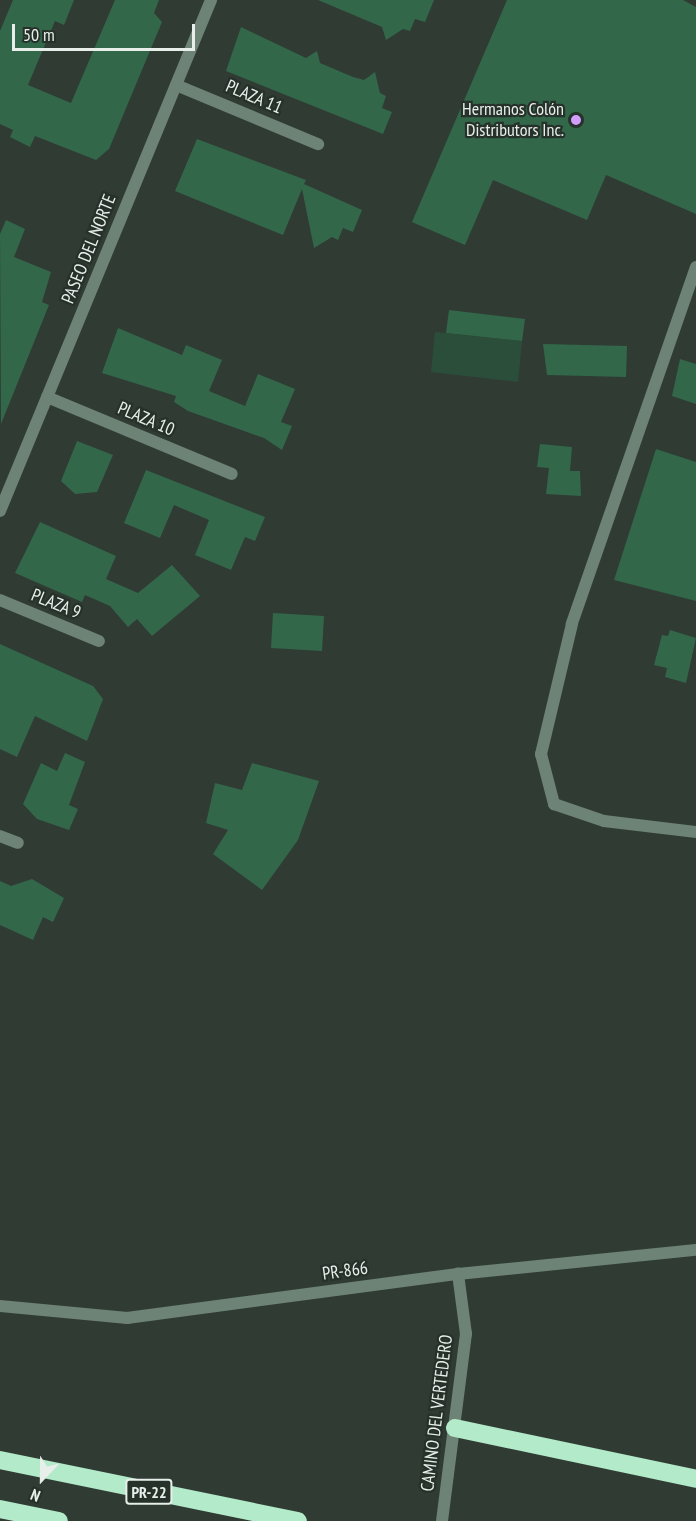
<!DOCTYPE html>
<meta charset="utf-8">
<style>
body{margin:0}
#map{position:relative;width:696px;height:1521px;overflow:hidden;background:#303b34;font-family:"PT Sans Narrow",sans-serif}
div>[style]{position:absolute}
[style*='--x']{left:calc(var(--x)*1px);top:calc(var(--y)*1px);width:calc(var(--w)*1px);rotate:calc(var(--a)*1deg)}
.green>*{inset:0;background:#2b4e3a}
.building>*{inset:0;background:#32674a}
.minor>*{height:12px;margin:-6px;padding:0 6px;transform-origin:6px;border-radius:6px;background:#6d8375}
.tertiary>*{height:12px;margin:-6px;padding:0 6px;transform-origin:6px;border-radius:6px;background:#6d8375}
.motorway>*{height:18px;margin:-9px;padding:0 9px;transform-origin:9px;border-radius:9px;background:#b3eac9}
.dots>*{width:16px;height:16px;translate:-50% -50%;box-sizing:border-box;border:3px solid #26312a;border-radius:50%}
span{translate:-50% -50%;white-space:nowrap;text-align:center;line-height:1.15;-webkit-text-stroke:4.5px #26312a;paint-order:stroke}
.shield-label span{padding:2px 4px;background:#26312a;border:2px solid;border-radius:4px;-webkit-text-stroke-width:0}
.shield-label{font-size:16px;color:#e8efeb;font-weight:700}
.street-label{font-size:18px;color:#e8efeb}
.poi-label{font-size:18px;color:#e8efeb}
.right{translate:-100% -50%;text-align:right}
.north{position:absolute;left:12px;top:1449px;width:60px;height:60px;-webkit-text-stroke:4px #26312a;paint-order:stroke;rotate:202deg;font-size:16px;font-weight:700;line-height:24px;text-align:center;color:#e8efeb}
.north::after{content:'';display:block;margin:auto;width:21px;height:27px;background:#e8efeb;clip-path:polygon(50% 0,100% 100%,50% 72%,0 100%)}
.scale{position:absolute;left:12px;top:24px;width:183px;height:27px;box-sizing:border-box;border:3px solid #e8efeb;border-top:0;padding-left:8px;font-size:18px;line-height:21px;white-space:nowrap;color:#e8efeb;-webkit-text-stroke:4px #26312a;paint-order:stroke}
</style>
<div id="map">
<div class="green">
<div style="clip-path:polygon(435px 332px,522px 341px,518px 382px,431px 372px)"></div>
</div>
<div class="building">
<div style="clip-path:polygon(13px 0,74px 0,64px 25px,55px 21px,28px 85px,71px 103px,115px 0,159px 0,154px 13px,162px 22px,109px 149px,96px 160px,35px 136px,30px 147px,10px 137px,13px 130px,0 124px,0 31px)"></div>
<div style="clip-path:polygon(318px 0,434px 0,425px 22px,415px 19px,410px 31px,403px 29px,386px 40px,382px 27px)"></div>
<div style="clip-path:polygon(507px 0,683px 0,696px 7px,696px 214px,606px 175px,587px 220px,493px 180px,465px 245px,412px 222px)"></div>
<div style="clip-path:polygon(241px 27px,306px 58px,317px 51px,320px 63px,353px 77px,364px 80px,375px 72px,380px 93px,386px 96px,382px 108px,392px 112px,383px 134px,226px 71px)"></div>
<div style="clip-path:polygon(197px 139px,306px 180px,304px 184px,362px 210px,353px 232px,343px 228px,338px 240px,332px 237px,314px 248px,302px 189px,283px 235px,175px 191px)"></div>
<div style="clip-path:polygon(6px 220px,25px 229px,14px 257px,51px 272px,42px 302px,49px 305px,1px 424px,0 234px)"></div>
<div style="clip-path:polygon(449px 310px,525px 319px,522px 341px,446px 333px)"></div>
<div style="clip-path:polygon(118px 328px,182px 355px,186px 345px,222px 360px,209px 391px,245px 406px,258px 374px,295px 389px,281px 422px,292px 426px,282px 450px,264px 438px,188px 411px,174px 402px,176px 396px,102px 373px)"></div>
<div style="clip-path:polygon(543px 344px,627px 346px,626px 377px,547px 375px)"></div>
<div style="clip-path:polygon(680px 359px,696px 364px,696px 404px,672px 396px)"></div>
<div style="clip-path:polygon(77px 441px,113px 455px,97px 492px,75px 494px,61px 481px)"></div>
<div style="clip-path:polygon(540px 444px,572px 447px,570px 471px,580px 471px,581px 496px,546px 494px,549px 468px,537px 467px)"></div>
<div style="clip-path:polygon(656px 449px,696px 462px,696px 601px,614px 580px)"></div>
<div style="clip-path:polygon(146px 470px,265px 517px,255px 541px,245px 537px,231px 570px,195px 555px,209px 520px,174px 505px,160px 538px,124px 523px)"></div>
<div style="clip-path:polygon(40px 522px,116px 556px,106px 579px,138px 593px,172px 565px,200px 596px,152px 636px,137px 619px,128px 627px,110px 606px,85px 595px,82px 602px,15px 573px)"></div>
<div style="clip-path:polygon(273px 613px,324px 616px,322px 651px,271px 648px)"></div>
<div style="clip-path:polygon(670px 630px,696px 638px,686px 683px,665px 677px,667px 668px,654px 665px,662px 635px,668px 636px)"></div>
<div style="clip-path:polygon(0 644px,93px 686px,103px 699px,87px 741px,35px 716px,17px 757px,0 749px)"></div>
<div style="clip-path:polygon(65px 753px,85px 762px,69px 805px,78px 809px,69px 830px,37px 819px,23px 804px,41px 763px,57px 771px)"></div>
<div style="clip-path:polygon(252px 763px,319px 781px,298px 840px,262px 890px,213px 854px,228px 830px,206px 823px,215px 783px,242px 790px)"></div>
<div style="clip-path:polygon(32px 879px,64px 898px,53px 922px,43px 917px,33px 940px,0 925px,0 881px,11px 886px)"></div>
</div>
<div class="minor">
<div style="--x:176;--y:85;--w:154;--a:22.6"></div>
<div style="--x:696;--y:267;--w:378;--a:109.2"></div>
<div style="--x:572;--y:624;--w:134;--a:103.4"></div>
<div style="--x:541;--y:754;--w:52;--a:75.4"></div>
<div style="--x:554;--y:804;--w:53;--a:18.8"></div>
<div style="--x:604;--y:821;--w:93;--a:6.8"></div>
<div style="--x:47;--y:397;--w:200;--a:22.6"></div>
<div style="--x:0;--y:511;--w:553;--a:-67.56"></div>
<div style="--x:0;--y:600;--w:107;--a:22.5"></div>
<div style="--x:0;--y:836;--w:19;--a:21"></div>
<div style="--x:442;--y:1521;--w:189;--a:-82.7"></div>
<div style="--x:466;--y:1334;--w:61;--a:-97.6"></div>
</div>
<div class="tertiary">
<div style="--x:0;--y:1306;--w:128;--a:5.4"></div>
<div style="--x:127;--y:1318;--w:334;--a:-7.6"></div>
<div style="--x:458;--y:1274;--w:239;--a:-5.8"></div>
</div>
<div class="motorway">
<div style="--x:455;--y:1428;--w:246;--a:11.9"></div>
<div style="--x:0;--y:1460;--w:304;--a:11.6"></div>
<div style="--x:0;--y:1509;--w:60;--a:11.5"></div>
</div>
<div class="dots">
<div style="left:576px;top:120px;background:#d19dfe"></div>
</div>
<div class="shield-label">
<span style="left:149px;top:1492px">PR-22</span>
</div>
<div class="street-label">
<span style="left:254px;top:97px;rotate:23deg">PLAZA 11</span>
<span style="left:89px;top:249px;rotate:-68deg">PASEO DEL NORTE</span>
<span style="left:146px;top:419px;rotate:23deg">PLAZA 10</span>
<span style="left:56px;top:604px;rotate:22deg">PLAZA 9</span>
<span style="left:345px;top:1271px;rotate:-8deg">PR-866</span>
<span style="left:437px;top:1413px;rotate:-83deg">CAMINO DEL VERTEDERO</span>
</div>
<div class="poi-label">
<span class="right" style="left:564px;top:120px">Hermanos Colón<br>Distributors Inc.</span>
</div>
<div class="north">N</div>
<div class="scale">50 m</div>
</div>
